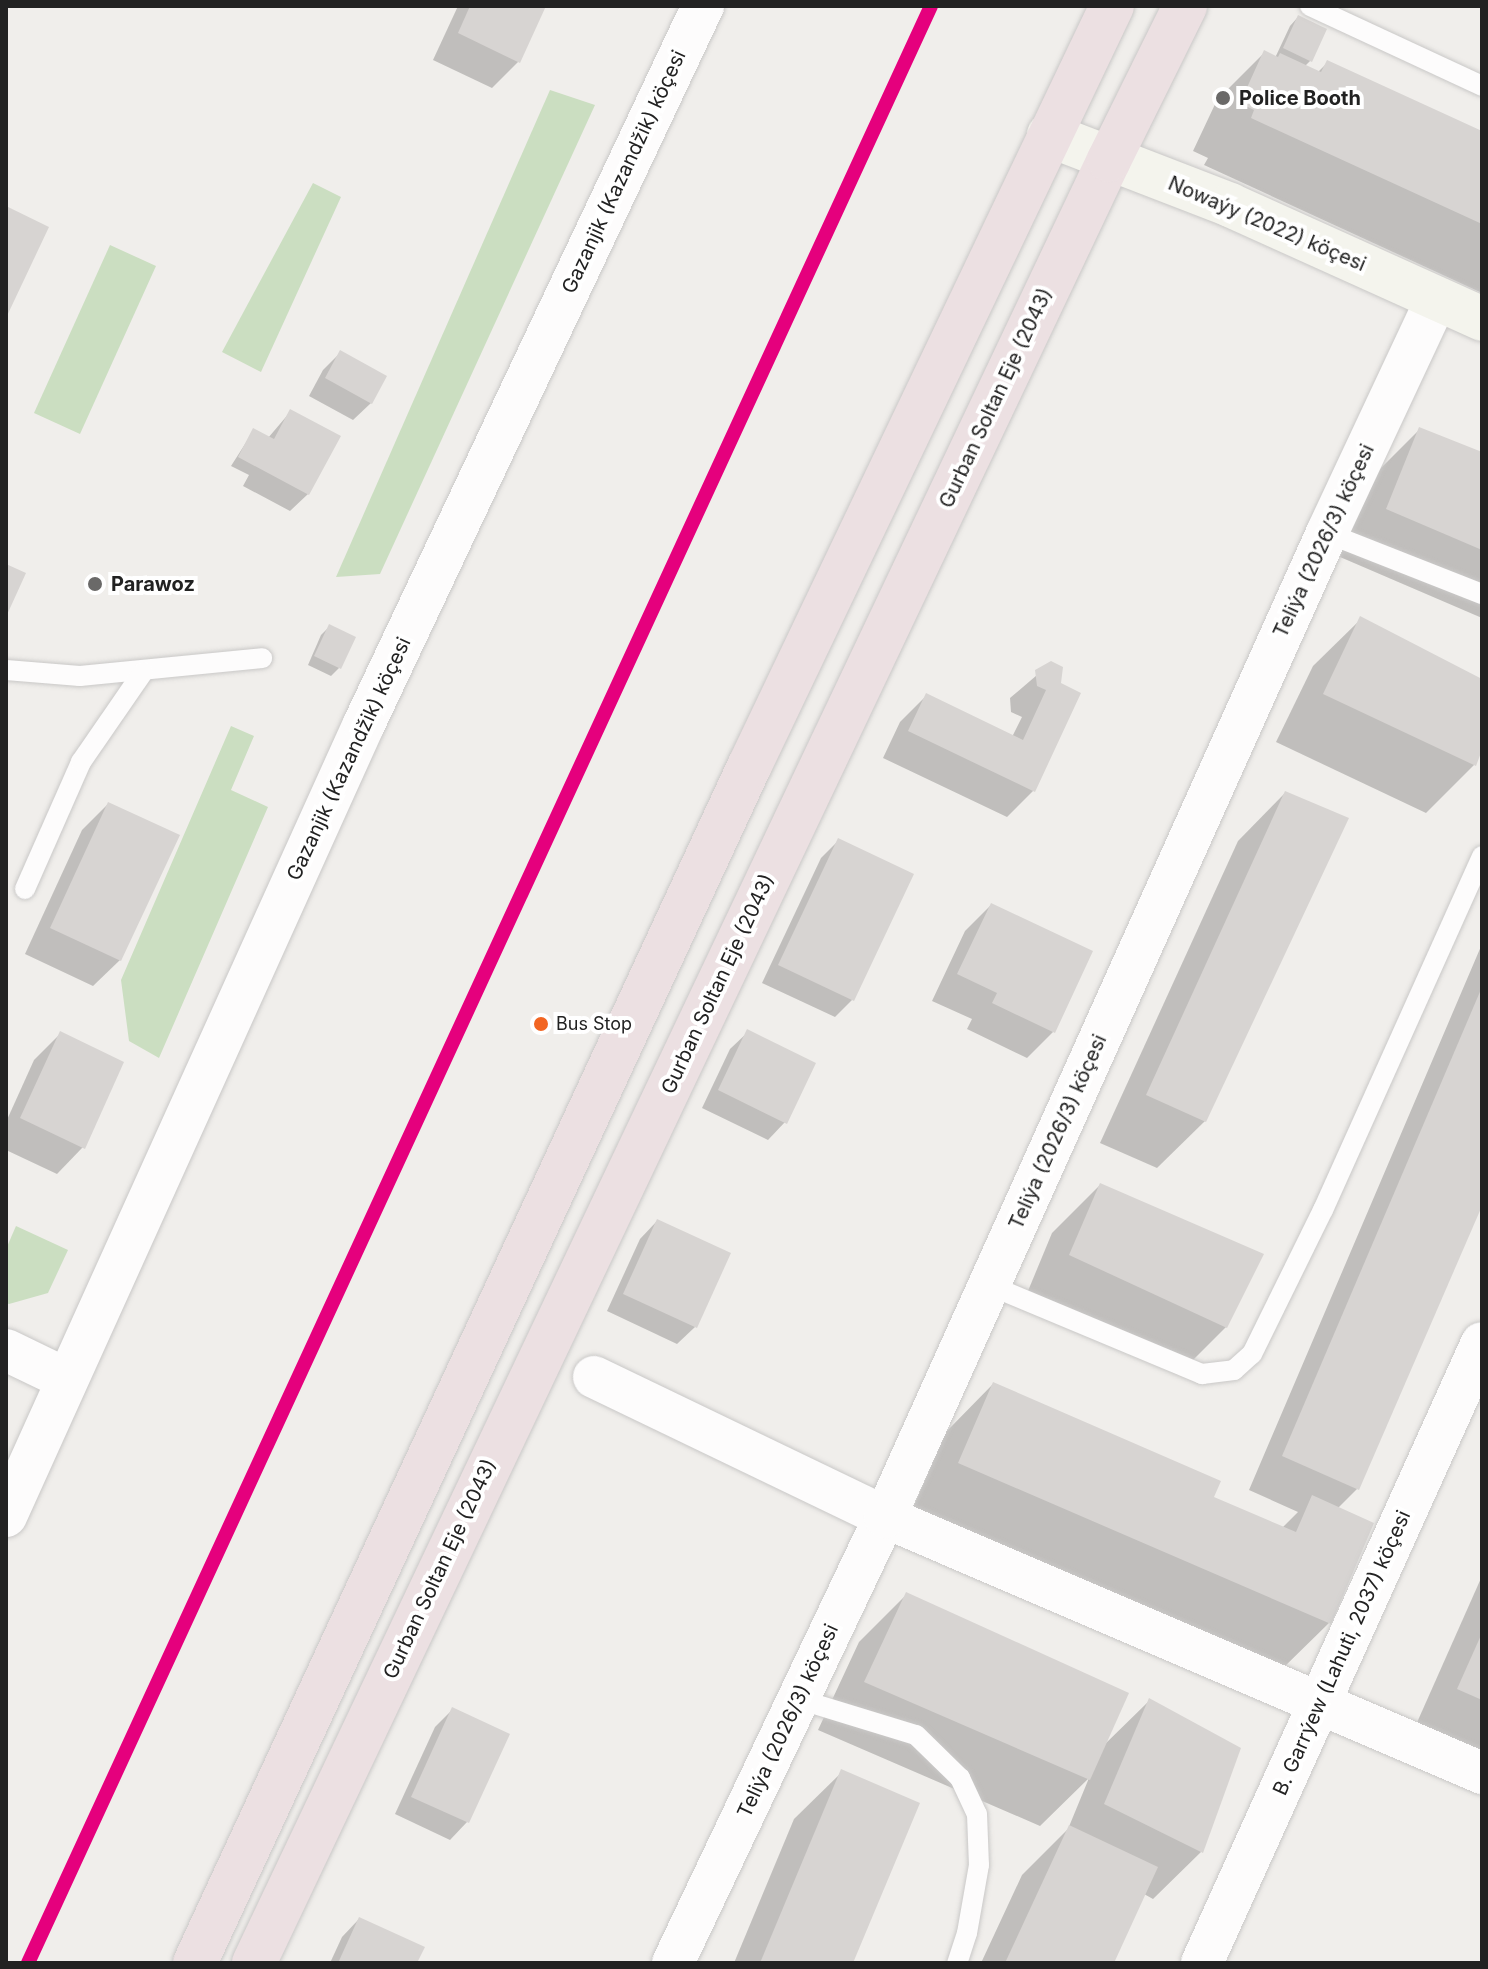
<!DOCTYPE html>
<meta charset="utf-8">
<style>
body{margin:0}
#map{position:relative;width:1488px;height:1969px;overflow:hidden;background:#f0eeeb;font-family:Inter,sans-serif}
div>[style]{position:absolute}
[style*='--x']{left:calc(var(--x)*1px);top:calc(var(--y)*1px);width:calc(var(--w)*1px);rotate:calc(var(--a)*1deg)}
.forest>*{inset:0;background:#cbdec1}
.shadow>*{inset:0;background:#0003}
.building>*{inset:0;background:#d7d4d2}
.roads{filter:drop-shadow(0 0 2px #c9c8c7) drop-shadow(0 0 2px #c9c8c7)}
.lane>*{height:20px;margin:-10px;padding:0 10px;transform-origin:10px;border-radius:10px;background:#fdfcfc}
.street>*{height:42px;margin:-21px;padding:0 21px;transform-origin:21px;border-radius:21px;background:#fdfcfc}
.secondary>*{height:44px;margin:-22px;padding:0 22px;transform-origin:22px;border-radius:22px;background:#f4f4ed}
.highway>*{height:44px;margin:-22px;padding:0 22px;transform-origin:22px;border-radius:22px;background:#ece0e2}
.rail-1>*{height:14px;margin:-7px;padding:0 7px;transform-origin:7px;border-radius:7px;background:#e5007d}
.dots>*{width:22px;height:22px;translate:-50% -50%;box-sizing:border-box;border:4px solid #fff;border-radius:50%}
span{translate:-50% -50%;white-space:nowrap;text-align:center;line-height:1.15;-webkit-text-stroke:8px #fff;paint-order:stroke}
.bus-label{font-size:18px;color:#222}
.left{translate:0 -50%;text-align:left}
.poi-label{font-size:20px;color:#222;font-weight:700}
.street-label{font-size:20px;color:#222}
.frame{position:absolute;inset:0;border:8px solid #222;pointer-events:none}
</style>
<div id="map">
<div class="forest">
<div style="clip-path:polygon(550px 90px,595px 105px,380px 574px,336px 577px)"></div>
<div style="clip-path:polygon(313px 183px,341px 197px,261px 372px,222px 352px)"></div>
<div style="clip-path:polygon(110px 245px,156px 266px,80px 434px,34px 413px)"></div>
<div style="clip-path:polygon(231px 726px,254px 736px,231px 790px,268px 807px,159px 1058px,129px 1041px,121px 980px)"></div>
<div style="clip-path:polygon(16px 1226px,68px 1250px,48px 1293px,9px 1304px,6px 1303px,6px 1249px)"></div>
</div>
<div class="shadow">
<div style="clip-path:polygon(458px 6px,544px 6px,518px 62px,492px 88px,433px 60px)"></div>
<div style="clip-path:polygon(1298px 17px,1311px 60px,1305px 66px,1318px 72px,1328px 62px,1482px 133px,1482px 293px,1204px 165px,1208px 158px,1193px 151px,1217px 100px,1264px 53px,1275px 58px,1290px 26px)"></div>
<div style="clip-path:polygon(340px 353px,371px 403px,353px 420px,309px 396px,323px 370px)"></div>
<div style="clip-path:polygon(291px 411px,308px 494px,290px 511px,243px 486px,249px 475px,231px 466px,254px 430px,268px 438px)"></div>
<div style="clip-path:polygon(1420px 429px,1482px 454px,1482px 618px,1340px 557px,1372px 477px)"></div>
<div style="clip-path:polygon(1361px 619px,1482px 682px,1482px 745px,1474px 765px,1426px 813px,1276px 742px,1313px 666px)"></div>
<div style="clip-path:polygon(329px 627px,339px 668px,331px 676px,308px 665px,321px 635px)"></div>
<div style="clip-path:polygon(1051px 663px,1033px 791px,1007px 817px,883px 758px,900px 722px,926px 696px,1012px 737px,1022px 717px,1011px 712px,1010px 698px)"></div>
<div style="clip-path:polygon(1285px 793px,1205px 1121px,1157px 1168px,1100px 1143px,1238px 841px)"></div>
<div style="clip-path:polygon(108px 804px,120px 960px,93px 986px,25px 954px,82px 830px)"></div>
<div style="clip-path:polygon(838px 841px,852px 1000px,835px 1017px,762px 983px,821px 858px)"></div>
<div style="clip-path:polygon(991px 905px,1053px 1032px,1027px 1058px,967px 1029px,972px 1019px,932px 1001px,965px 931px)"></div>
<div style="clip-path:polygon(1482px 944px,1482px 1201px,1357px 1489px,1337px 1509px,1329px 1623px,1281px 1670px,912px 1510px,946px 1432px,993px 1384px,1212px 1498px,1282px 1528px,1298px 1512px,1249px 1490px)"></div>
<div style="clip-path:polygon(748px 1032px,785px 1122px,768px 1140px,702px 1108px,730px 1049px)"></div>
<div style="clip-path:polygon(60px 1034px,83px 1147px,57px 1174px,6px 1150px,6px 1122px,34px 1060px)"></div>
<div style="clip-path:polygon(1100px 1185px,1226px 1327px,1178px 1375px,1023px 1303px,1052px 1233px)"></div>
<div style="clip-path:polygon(657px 1221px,695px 1327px,677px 1344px,607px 1311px,640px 1239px)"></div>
<div style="clip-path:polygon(1482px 1576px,1482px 1768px,1411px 1736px)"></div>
<div style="clip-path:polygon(906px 1595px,1103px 1746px,1149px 1701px,1201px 1852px,1153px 1899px,1144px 1894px,1112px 1963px,981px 1963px,1022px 1875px,1068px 1829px,1089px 1778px,1040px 1826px,818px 1730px,859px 1642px)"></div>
<div style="clip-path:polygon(452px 1710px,467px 1822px,450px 1840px,395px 1814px,435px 1727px)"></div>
<div style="clip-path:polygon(842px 1772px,851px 1963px,734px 1963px,794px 1819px)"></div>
<div style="clip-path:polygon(359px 1919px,415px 1963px,330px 1963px,342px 1937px)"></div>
</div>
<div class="building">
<div style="clip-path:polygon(470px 6px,546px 6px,520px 63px,458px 33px)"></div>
<div style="clip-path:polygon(1298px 15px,1327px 29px,1312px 62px,1283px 48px)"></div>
<div style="clip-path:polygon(1264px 50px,1278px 57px,1280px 53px,1321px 72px,1327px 60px,1482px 131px,1482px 224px,1251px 118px,1254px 110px,1240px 103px)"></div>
<div style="clip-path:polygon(6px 206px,49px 227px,6px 318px)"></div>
<div style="clip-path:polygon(340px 350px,387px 376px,372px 404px,325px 378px)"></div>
<div style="clip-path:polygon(290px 409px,341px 436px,309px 495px,238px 457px,253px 428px,274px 439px)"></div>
<div style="clip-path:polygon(1419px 427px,1482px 452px,1482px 550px,1386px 509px)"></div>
<div style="clip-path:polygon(6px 564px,26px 573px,6px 617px)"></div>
<div style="clip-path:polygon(1360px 616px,1482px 679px,1482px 750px,1476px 766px,1323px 694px)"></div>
<div style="clip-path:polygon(329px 624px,356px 637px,341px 669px,314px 656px)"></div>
<div style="clip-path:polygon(1051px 661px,1063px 667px,1061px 683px,1081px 693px,1035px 792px,908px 731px,926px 693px,1023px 740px,1046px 690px,1037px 686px,1035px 670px)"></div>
<div style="clip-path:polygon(1285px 791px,1349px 818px,1206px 1122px,1146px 1095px)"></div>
<div style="clip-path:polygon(108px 802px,180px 835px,121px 961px,50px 928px)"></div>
<div style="clip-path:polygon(838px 838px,914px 874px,854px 1001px,778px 965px)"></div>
<div style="clip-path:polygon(991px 903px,1093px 951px,1055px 1033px,992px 1003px,997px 993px,957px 974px)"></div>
<div style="clip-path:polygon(1482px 987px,1482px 1206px,1359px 1490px,1282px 1456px)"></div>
<div style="clip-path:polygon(747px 1029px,816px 1063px,787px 1124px,718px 1090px)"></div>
<div style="clip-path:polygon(60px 1031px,124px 1062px,85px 1149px,20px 1118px)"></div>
<div style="clip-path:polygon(1100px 1183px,1264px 1254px,1227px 1328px,1069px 1255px)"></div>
<div style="clip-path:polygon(657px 1219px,731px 1253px,697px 1328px,623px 1294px)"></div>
<div style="clip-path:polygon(993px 1382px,1221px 1481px,1214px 1497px,1296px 1532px,1312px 1495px,1374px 1523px,1331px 1624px,958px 1463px)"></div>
<div style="clip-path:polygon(906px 1592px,1129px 1693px,1090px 1780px,864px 1682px)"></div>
<div style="clip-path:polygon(1482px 1633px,1482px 1700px,1457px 1689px)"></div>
<div style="clip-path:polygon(1149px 1698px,1241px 1748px,1203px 1853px,1104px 1804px)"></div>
<div style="clip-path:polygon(452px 1707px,510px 1734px,469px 1823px,411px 1797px)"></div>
<div style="clip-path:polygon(841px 1769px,920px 1803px,853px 1963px,760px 1963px)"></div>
<div style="clip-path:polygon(1069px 1825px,1158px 1867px,1114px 1963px,1005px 1963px)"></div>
<div style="clip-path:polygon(359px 1917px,425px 1947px,417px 1963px,338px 1963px)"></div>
</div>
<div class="roads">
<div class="lane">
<div style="--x:1310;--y:6;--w:190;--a:24.9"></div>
<div style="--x:1327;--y:533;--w:167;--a:21.5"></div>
<div style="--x:6;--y:670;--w:74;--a:4.6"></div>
<div style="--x:80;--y:676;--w:183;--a:-5.6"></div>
<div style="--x:25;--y:889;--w:139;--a:-66.2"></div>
<div style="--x:81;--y:762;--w:109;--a:-55.4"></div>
<div style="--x:989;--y:1285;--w:231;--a:22.7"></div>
<div style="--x:1202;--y:1374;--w:32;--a:-7"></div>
<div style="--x:1234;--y:1370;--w:24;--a:-42"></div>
<div style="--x:1252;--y:1354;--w:161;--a:-63.8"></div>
<div style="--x:1323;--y:1210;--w:388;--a:-65.8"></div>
<div style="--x:798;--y:1699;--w:123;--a:17"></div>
<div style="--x:916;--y:1735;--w:62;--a:44.3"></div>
<div style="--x:960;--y:1778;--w:40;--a:65"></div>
<div style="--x:977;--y:1814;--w:51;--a:87.8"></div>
<div style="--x:979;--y:1865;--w:69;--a:100"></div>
<div style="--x:967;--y:1933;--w:32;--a:108"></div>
</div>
<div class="street">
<div style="--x:6;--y:1350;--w:67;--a:25.8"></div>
<div style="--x:594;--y:1377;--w:323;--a:25.7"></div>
<div style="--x:885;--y:1517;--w:650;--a:23.21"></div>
<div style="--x:6;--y:1516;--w:869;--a:-65.68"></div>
<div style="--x:364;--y:724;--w:794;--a:-64.73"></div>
<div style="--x:673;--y:1963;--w:494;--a:-64.6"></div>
<div style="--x:885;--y:1517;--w:1079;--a:-65.81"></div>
<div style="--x:1327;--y:533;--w:259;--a:-64.9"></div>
<div style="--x:1202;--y:1963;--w:680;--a:-65.7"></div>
</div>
<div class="secondary">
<div style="--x:1049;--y:135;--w:194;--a:21.1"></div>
<div style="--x:1230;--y:205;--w:277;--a:24.3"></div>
</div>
<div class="highway">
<div style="--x:195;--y:1963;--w:1318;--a:-65.15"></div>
<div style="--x:749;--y:767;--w:843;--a:-64.5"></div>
<div style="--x:254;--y:1963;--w:1995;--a:-64.63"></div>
<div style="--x:1109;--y:160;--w:172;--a:-63.7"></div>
</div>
</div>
<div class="rail-1">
<div style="--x:28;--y:1963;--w:2155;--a:-65.23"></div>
</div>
<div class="dots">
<div style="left:1223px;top:98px;background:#6a6968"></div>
<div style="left:95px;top:584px;background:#6a6968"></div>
<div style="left:541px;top:1024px;background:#f26522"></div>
</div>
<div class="bus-label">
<span class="left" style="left:556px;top:1024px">Bus Stop</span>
</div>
<div class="poi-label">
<span class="left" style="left:1239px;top:98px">Police Booth</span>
<span class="left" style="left:111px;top:584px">Parawoz</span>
</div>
<div class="street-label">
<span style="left:624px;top:172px;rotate:-65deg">Gazanjik (Kazandžik) köçesi</span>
<span style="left:1267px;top:224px;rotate:23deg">Nowaýy (2022) köçesi</span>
<span style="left:996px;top:398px;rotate:-65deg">Gurban Soltan Eje (2043)</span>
<span style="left:1324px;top:541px;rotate:-65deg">Teliýa (2026/3) köçesi</span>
<span style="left:349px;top:759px;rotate:-65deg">Gazanjik (Kazandžik) köçesi</span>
<span style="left:718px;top:984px;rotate:-65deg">Gurban Soltan Eje (2043)</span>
<span style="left:1058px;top:1132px;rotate:-66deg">Teliýa (2026/3) köçesi</span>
<span style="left:440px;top:1569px;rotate:-65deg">Gurban Soltan Eje (2043)</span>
<span style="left:1342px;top:1653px;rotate:-66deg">B. Garrýew (Lahuti, 2037) köçesi</span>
<span style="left:788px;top:1721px;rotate:-65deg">Teliýa (2026/3) köçesi</span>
</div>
<div class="frame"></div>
</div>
